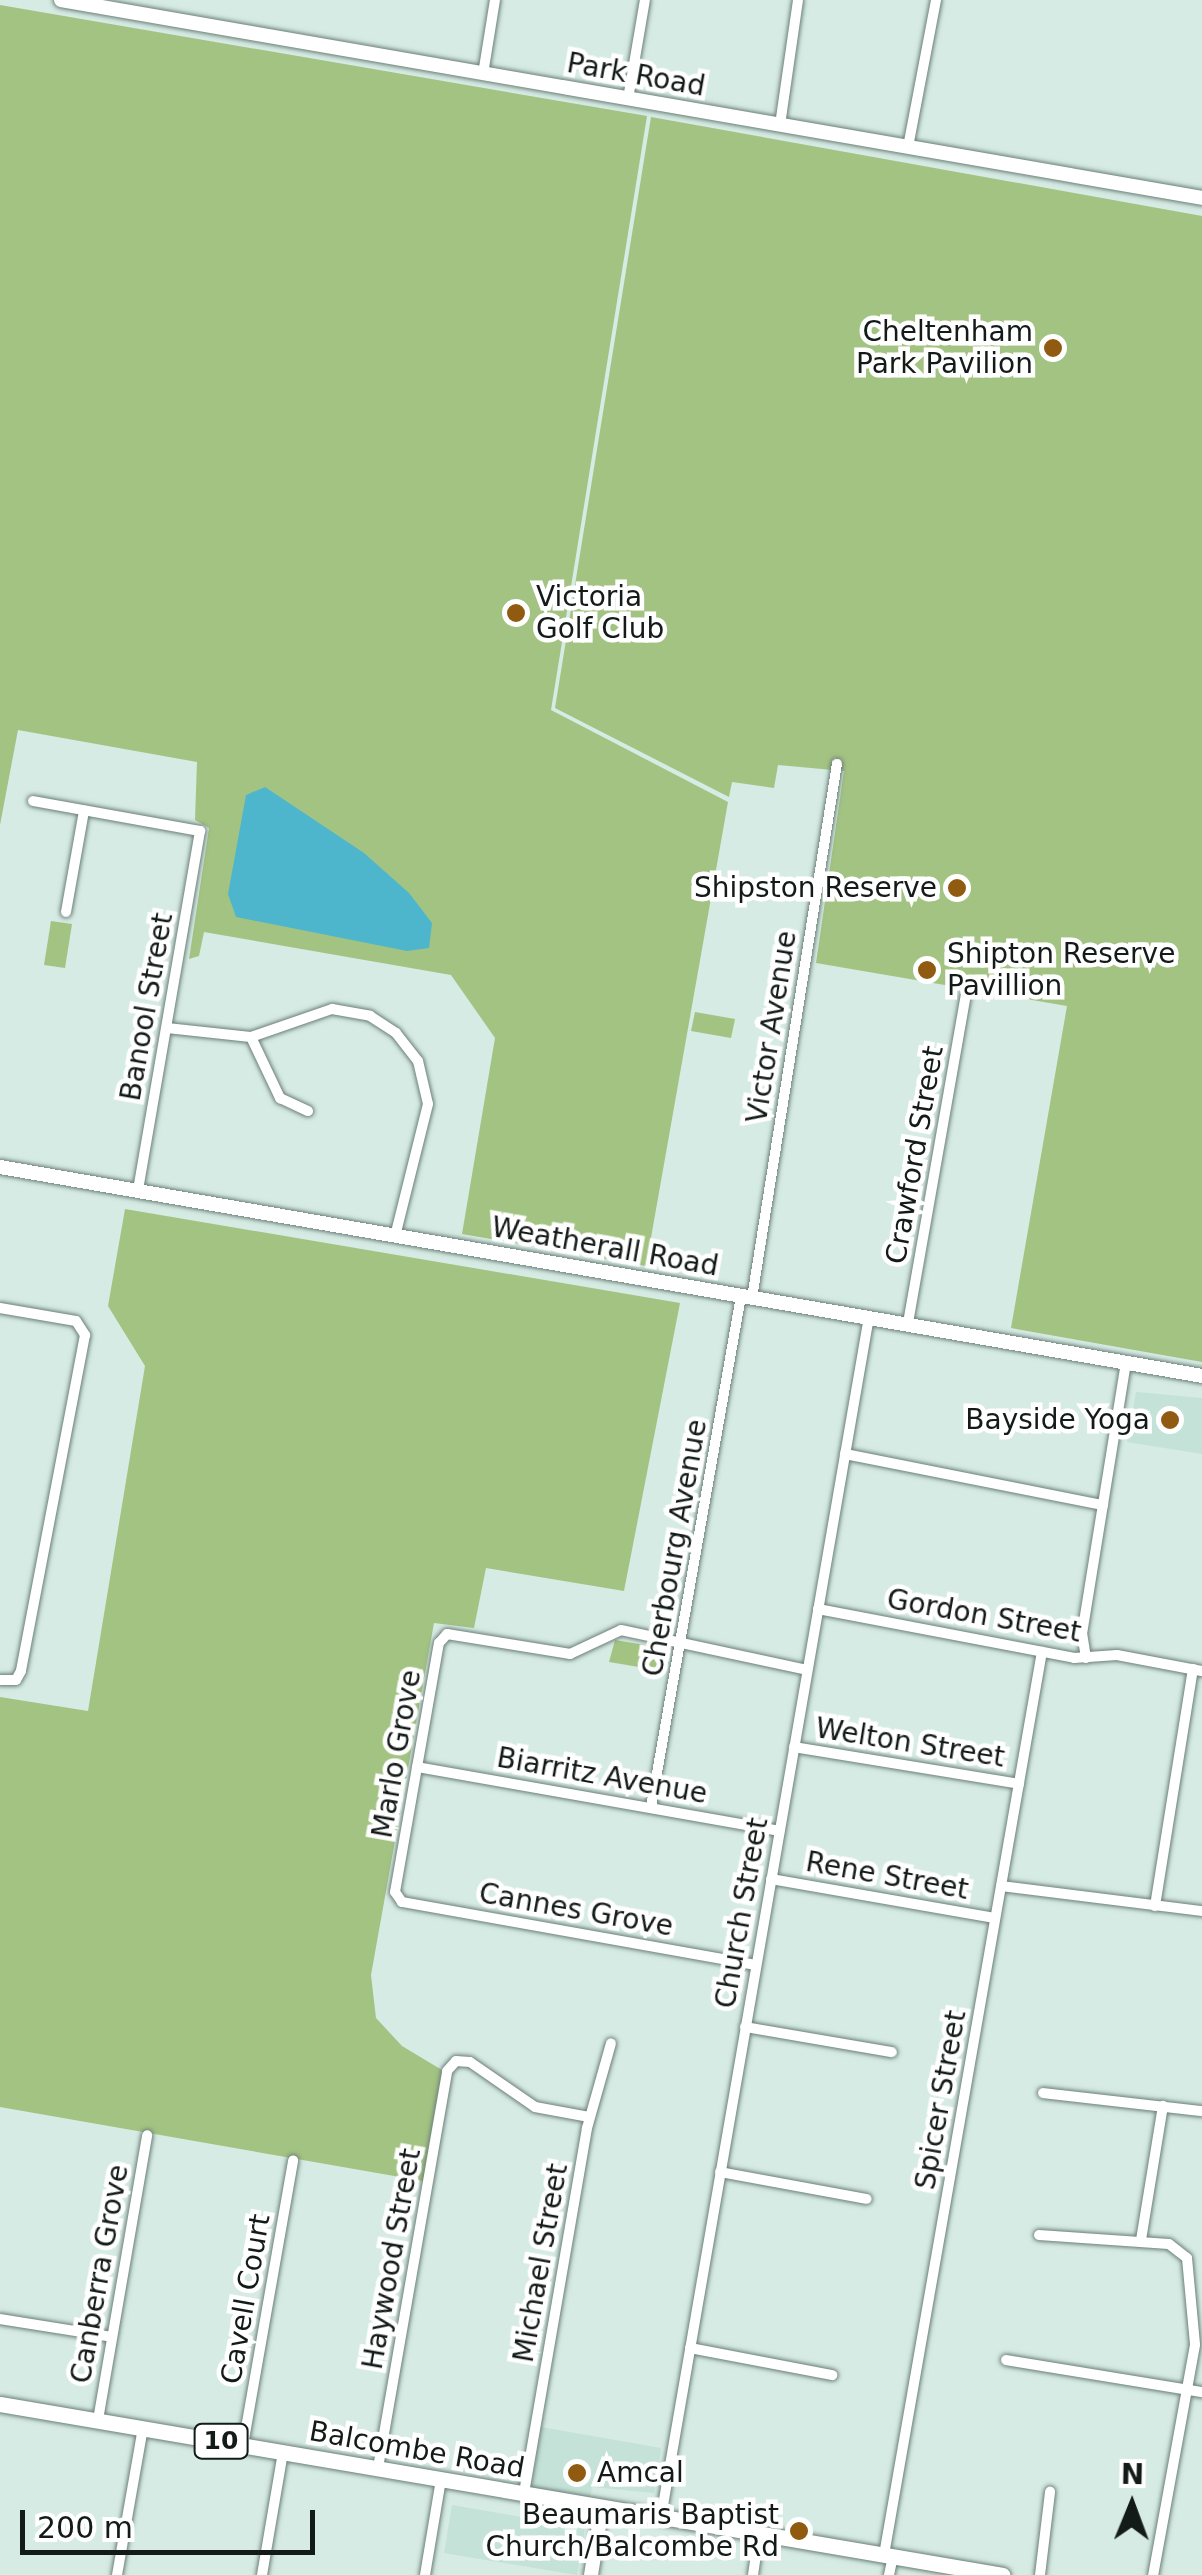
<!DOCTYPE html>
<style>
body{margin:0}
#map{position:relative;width:1202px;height:2575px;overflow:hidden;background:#d5ebe3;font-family:"DejaVu Sans",sans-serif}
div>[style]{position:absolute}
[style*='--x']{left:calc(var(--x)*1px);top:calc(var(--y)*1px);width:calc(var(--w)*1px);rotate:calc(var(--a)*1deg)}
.built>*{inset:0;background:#c4e2d7}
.green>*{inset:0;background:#a3c383}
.water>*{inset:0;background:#4db6cd}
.roads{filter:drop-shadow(0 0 2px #6c7f78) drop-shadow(0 0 2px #6c7f78)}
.street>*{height:10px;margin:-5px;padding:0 5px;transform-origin:5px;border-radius:5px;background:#fff}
.secondary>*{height:14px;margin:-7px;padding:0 7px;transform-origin:7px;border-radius:7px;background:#fff}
.primary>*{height:15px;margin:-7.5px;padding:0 7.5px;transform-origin:7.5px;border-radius:7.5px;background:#fff}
.dots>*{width:28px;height:28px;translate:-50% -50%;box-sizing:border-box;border:5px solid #fff;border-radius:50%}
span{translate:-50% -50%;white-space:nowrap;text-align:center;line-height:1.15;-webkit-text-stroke:9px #fff;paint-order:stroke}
.shield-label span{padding:2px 8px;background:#fff;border:2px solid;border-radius:8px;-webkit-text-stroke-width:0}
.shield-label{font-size:25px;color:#131b18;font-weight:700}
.street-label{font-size:28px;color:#131b18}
.poi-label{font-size:28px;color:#131b18}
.right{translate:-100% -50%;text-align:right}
.left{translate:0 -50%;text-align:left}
.north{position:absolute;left:1082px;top:2455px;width:100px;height:100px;-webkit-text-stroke:8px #fff;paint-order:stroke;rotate:1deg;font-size:28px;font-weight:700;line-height:40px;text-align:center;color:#131b18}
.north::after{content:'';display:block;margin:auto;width:35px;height:45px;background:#131b18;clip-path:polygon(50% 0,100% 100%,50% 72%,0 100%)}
.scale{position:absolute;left:20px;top:2510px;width:295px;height:45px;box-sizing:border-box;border:5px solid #131b18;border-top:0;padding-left:12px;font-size:30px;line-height:35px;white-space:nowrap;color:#131b18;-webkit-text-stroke:8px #fff;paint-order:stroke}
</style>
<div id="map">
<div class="built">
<div style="clip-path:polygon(1136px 1392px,1202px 1398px,1202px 1454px,1127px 1442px)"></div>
<div style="clip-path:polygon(541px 2427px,661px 2448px,654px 2493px,592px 2487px,577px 2575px,444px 2553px,452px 2505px,527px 2518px)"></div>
</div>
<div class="green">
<div style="clip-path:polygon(0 5px,647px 116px,551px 710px,728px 802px,646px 1266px,462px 1234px,495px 1038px,451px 975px,204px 932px,199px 956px,189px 959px,209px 828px,195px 820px,197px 762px,18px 730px,0 825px)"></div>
<div style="clip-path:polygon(651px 117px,1202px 216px,1202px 1362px,1011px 1328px,1067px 1006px,816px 963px,844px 771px,778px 765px,774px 788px,732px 782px,729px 797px,555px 708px)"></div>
<div style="clip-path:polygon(51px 921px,72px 924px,65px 968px,44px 965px)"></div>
<div style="clip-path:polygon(695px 1012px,735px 1019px,731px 1038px,691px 1031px)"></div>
<div style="clip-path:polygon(125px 1209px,680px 1303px,624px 1591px,486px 1568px,474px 1628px,434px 1623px,371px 1975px,376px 2018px,402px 2046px,442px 2070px,423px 2181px,0 2107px,0 1697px,88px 1711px,145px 1366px,108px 1306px)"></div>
<div style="clip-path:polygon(615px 1640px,663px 1648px,663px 1671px,609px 1662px)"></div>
</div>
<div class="water">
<div style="clip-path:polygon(265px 787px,364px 853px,409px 893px,432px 923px,429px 948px,407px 951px,236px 917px,228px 894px,246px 795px)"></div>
</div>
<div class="roads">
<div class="street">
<div style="--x:483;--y:74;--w:75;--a:-80.8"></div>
<div style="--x:628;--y:99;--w:100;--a:-80.3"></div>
<div style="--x:780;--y:125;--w:126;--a:-81.8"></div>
<div style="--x:908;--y:147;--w:150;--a:-79.2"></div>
<div style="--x:33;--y:801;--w:170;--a:10.2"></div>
<div style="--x:200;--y:831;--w:364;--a:99.8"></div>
<div style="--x:66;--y:912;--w:103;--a:-79.9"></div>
<div style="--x:167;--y:1028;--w:84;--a:6.1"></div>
<div style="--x:251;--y:1037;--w:86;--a:-19.1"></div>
<div style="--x:332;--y:1009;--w:39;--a:10"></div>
<div style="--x:370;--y:1016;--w:31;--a:33"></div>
<div style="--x:396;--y:1033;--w:36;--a:52"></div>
<div style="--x:418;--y:1061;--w:44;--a:76.9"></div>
<div style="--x:428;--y:1104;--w:136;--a:104"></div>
<div style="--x:251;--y:1037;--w:68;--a:64.6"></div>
<div style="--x:280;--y:1098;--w:31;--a:25"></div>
<div style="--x:752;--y:1298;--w:541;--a:-80.96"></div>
<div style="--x:0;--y:1308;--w:77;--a:9.7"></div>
<div style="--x:76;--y:1321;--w:17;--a:57"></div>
<div style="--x:85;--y:1335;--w:342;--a:100.8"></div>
<div style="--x:21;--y:1671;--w:10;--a:119"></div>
<div style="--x:16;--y:1680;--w:16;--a:180"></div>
<div style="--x:908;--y:1323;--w:334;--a:-80"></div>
<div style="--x:845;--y:1454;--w:263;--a:11.2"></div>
<div style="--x:818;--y:1609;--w:261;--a:10.8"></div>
<div style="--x:1074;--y:1658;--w:43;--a:-4"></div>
<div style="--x:1117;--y:1655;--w:86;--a:10.7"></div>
<div style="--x:1086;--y:1658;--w:24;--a:-99"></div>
<div style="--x:1082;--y:1634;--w:275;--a:-80.8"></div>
<div style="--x:794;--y:1747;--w:228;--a:9.3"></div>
<div style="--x:417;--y:1767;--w:368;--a:10"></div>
<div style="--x:651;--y:1807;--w:519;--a:-80.01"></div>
<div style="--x:771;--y:1879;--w:227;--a:9.9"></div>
<div style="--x:1001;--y:1886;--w:203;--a:7.1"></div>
<div style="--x:1155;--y:1906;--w:240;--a:-80.9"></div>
<div style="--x:756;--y:1965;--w:360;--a:-169.9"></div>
<div style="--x:402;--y:1902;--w:12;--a:-125"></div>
<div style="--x:395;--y:1892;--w:253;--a:-80"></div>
<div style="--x:439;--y:1643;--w:12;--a:-48"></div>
<div style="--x:447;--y:1634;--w:125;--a:9.2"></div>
<div style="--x:570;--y:1654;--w:56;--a:-25.2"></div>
<div style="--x:621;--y:1630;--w:190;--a:12.1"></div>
<div style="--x:745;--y:2027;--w:149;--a:9.7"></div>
<div style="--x:1043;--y:2093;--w:160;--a:6.5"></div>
<div style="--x:720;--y:2172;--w:149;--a:10.4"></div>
<div style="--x:1039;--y:2235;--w:130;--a:4"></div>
<div style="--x:1169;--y:2244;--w:23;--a:38"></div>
<div style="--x:1187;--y:2258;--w:87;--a:84.7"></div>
<div style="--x:1195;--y:2345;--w:234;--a:100.3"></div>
<div style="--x:1141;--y:2240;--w:136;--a:-80.7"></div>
<div style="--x:0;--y:2319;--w:113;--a:9.1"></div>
<div style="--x:690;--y:2348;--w:145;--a:10.8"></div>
<div style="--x:1006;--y:2360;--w:199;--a:9.3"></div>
<div style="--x:98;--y:2420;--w:289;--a:-80.2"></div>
<div style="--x:243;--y:2445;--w:289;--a:-80"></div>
<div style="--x:378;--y:2468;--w:403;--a:-80.1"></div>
<div style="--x:447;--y:2071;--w:13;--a:-48"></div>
<div style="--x:456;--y:2061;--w:14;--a:4"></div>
<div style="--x:470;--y:2062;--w:79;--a:34.7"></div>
<div style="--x:535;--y:2107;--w:55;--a:10.5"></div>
<div style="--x:524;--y:2493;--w:370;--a:-80.2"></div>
<div style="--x:587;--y:2128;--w:88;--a:-74.2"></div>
<div style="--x:661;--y:2517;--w:1218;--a:-80.17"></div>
<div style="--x:884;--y:2555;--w:917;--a:-80.08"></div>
<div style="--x:117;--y:2575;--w:149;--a:-80"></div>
<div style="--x:262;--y:2575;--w:125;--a:-80.3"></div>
<div style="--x:425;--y:2575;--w:97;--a:-80.5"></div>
<div style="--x:753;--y:2575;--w:41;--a:-81.7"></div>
<div style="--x:889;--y:2575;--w:19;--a:-78"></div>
<div style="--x:1040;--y:2575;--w:84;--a:-83.1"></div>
</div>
<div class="secondary">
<div style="--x:61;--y:0;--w:1158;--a:9.84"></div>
<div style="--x:0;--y:1167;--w:1220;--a:9.86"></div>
<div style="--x:591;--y:2575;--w:69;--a:-80.8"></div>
</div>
<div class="primary">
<div style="--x:0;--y:2404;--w:1017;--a:9.68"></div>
</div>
</div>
<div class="dots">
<div style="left:1053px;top:348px;background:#915a11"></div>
<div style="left:516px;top:613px;background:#915a11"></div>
<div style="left:957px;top:888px;background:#915a11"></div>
<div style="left:927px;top:970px;background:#915a11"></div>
<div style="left:1170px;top:1420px;background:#915a11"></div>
<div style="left:577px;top:2473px;background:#915a11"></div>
<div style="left:799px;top:2531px;background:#915a11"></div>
</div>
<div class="shield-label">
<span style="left:221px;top:2441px">10</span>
</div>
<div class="street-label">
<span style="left:636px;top:75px;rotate:10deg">Park Road</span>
<span style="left:147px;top:1007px;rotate:-80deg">Banool Street</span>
<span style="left:772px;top:1027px;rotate:-81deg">Victor Avenue</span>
<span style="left:915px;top:1155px;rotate:-80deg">Crawford Street</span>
<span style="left:605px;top:1247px;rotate:10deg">Weatherall Road</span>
<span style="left:675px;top:1548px;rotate:-80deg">Cherbourg Avenue</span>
<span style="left:984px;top:1616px;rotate:10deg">Gordon Street</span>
<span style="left:910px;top:1743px;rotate:9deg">Welton Street</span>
<span style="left:397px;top:1754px;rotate:-80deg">Marlo Grove</span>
<span style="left:602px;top:1776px;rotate:10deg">Biarritz Avenue</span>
<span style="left:887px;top:1876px;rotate:10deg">Rene Street</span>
<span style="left:576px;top:1910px;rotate:10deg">Cannes Grove</span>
<span style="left:742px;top:1913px;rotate:-80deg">Church Street</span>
<span style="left:941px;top:2100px;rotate:-80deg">Spicer Street</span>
<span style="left:392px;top:2259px;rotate:-80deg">Haywood Street</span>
<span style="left:541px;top:2263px;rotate:-80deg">Michael Street</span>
<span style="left:100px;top:2274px;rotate:-80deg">Canberra Grove</span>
<span style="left:246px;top:2299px;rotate:-80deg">Cavell Court</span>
<span style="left:417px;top:2450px;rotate:10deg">Balcombe Road</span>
</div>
<div class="poi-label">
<span class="right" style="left:1033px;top:348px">Cheltenham<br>Park Pavilion</span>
<span class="left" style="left:536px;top:613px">Victoria<br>Golf Club</span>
<span class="right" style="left:937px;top:888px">Shipston Reserve</span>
<span class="left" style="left:947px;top:970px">Shipton Reserve<br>Pavillion</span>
<span class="right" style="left:1150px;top:1420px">Bayside Yoga</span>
<span class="left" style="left:597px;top:2473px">Amcal</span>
<span class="right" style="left:779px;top:2531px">Beaumaris Baptist<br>Church/Balcombe Rd</span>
</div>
<div class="north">N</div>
<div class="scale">200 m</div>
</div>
